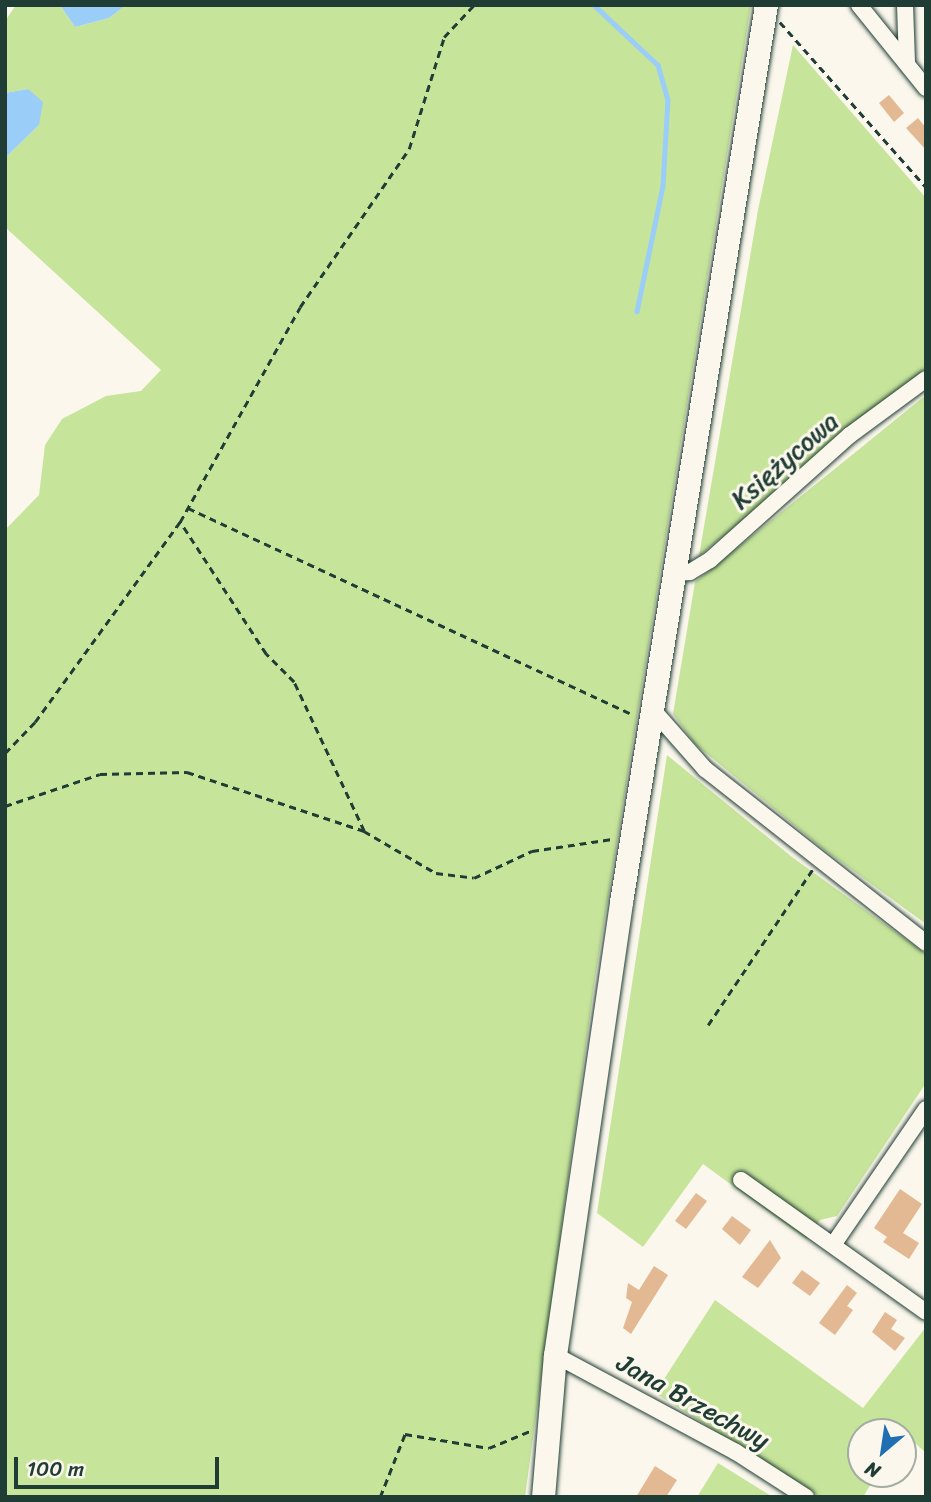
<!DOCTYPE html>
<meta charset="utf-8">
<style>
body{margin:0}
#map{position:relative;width:931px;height:1502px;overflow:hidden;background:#fbf7ec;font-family:Sriracha,sans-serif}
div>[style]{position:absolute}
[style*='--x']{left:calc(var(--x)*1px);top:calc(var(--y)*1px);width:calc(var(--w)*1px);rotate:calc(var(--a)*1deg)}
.green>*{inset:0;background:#c7e49b}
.water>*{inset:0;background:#9acdf7}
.stream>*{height:4.5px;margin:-2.25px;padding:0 2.25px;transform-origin:2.25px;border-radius:2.25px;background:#9acdf7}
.building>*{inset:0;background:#e2b993}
.path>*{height:2.5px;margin-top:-1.25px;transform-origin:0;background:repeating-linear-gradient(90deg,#1f3d34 0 7px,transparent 0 12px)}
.roads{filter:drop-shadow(0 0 2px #1f3d34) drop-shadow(0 0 2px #1f3d34)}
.street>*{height:16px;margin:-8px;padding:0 8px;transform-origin:8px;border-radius:8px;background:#fbf7ec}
.secondary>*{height:23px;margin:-11.5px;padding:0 11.5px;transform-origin:11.5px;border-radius:11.5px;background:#fbf7ec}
span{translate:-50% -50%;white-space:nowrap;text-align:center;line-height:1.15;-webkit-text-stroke:6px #fbf7ec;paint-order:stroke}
.street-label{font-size:26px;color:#1f3d34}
.frame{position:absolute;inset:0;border:7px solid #1f3d34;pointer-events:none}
.north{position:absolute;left:847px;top:1418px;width:70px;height:70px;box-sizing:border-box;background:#fbf7ec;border:2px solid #a3ada2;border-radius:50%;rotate:209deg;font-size:19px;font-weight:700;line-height:28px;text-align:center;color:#1f3d34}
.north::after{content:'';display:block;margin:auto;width:24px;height:32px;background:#1f6fb2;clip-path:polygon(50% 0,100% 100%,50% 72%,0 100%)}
.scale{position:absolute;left:14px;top:1457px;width:205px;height:32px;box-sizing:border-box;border:4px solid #1f3d34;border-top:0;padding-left:9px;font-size:21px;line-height:24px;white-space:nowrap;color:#1f3d34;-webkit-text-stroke:5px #fbf7ec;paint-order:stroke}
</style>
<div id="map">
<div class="green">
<div style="clip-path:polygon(16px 5px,60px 5px,75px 27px,109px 18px,126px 5px,751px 5px,595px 979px,525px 1497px,5px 1497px,5px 530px,39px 495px,45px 445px,62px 419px,106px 396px,141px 391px,161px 370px,5px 227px,5px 158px,39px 125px,28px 89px,5px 93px,5px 21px)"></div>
<div style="clip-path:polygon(793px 45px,926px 198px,926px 371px,699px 556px,758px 210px)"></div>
<div style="clip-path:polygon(926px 395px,926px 924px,822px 848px,695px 744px,673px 714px,695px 582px)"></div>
<div style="clip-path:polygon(667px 755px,792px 857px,926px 954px,926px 1083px,837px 1216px,820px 1220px,806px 1239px,703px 1164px,643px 1247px,597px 1213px)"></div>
<div style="clip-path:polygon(715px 1300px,863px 1408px,926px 1327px,926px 1453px,903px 1432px,861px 1432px,861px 1474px,877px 1474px,863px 1497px,820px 1497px,655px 1393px)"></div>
<div style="clip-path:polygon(718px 1463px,773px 1497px,697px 1497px)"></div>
</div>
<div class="water">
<div style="clip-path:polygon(60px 5px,126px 5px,109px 18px,75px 27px)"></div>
<div style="clip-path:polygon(28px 89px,43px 102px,39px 125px,5px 158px,5px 93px)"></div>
</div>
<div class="stream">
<div style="--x:594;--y:5;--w:88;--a:43.2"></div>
<div style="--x:658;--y:65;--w:35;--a:74"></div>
<div style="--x:668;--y:99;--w:87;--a:93.3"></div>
<div style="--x:663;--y:186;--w:128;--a:101.7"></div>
</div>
<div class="building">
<div style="clip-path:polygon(889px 95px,904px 113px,894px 122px,879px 103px)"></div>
<div style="clip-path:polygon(918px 118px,926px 128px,926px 150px,906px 128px)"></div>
<div style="clip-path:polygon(900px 1189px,922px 1204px,903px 1233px,919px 1243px,909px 1259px,883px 1242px,887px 1237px,874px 1228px)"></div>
<div style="clip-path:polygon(696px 1193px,707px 1201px,686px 1229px,675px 1221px)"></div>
<div style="clip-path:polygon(732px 1216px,751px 1230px,740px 1245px,722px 1229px)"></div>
<div style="clip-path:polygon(770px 1240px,781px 1258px,758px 1288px,742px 1277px)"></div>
<div style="clip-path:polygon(654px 1266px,668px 1275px,631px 1334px,623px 1328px,632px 1302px,626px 1298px,628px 1283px,639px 1290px)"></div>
<div style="clip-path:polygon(802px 1270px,820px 1283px,810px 1296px,792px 1283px)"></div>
<div style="clip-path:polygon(847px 1285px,857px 1293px,847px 1306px,853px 1310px,835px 1335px,819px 1323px)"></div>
<div style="clip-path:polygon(885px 1312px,897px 1320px,891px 1329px,905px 1338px,895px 1351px,872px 1332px)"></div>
<div style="clip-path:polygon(655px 1466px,677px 1480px,666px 1497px,636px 1497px)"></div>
</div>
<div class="path">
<div style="--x:780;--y:22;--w:220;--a:48.5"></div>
<div style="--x:188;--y:508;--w:487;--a:24.9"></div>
<div style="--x:5;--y:753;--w:43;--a:-45.9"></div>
<div style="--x:35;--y:722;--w:247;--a:-54.1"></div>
<div style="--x:5;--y:806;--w:100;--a:-18.6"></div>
<div style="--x:100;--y:774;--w:87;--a:-1.3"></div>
<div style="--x:187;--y:772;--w:187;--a:18.4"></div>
<div style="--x:364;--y:831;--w:83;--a:30.3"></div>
<div style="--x:436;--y:873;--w:38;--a:7"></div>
<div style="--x:474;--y:878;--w:64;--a:-25"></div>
<div style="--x:532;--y:851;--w:81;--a:-8.5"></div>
<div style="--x:364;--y:831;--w:165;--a:-115.2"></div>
<div style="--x:294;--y:682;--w:40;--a:-135"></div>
<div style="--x:266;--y:654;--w:158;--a:-123.1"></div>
<div style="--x:180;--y:522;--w:246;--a:-60.8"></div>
<div style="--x:300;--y:307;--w:192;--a:-55.4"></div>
<div style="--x:409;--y:149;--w:117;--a:-72.6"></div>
<div style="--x:444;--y:37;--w:44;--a:-46.8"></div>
<div style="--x:708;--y:1025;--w:187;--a:-56.1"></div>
<div style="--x:380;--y:1497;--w:68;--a:-68.4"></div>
<div style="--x:405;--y:1434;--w:85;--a:9.5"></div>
<div style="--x:489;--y:1448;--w:44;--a:-22.5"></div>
</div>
<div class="roads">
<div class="street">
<div style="--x:859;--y:5;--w:107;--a:51.1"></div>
<div style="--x:905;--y:5;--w:58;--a:88"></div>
<div style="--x:675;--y:573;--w:15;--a:-4"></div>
<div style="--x:690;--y:572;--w:23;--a:-31"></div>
<div style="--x:710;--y:560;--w:188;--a:-41.8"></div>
<div style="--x:850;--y:435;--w:94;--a:-36.4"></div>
<div style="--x:653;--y:710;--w:79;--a:48.6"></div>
<div style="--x:705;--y:769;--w:281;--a:38.2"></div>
<div style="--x:741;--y:1180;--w:227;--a:35.5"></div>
<div style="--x:833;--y:1245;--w:165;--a:-55.6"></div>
<div style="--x:555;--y:1355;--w:205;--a:28.2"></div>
<div style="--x:736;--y:1452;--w:83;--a:32.7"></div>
</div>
<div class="secondary">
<div style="--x:543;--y:1497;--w:143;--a:-85.2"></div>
<div style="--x:555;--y:1355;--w:458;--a:-81.7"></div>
<div style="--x:621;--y:902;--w:909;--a:-80.82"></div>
</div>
</div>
<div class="street-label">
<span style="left:785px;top:461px;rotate:-41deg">Księżycowa</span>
<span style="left:693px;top:1402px;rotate:29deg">Jana Brzechwy</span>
</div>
<div class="frame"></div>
<div class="north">N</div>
<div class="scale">100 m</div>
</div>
